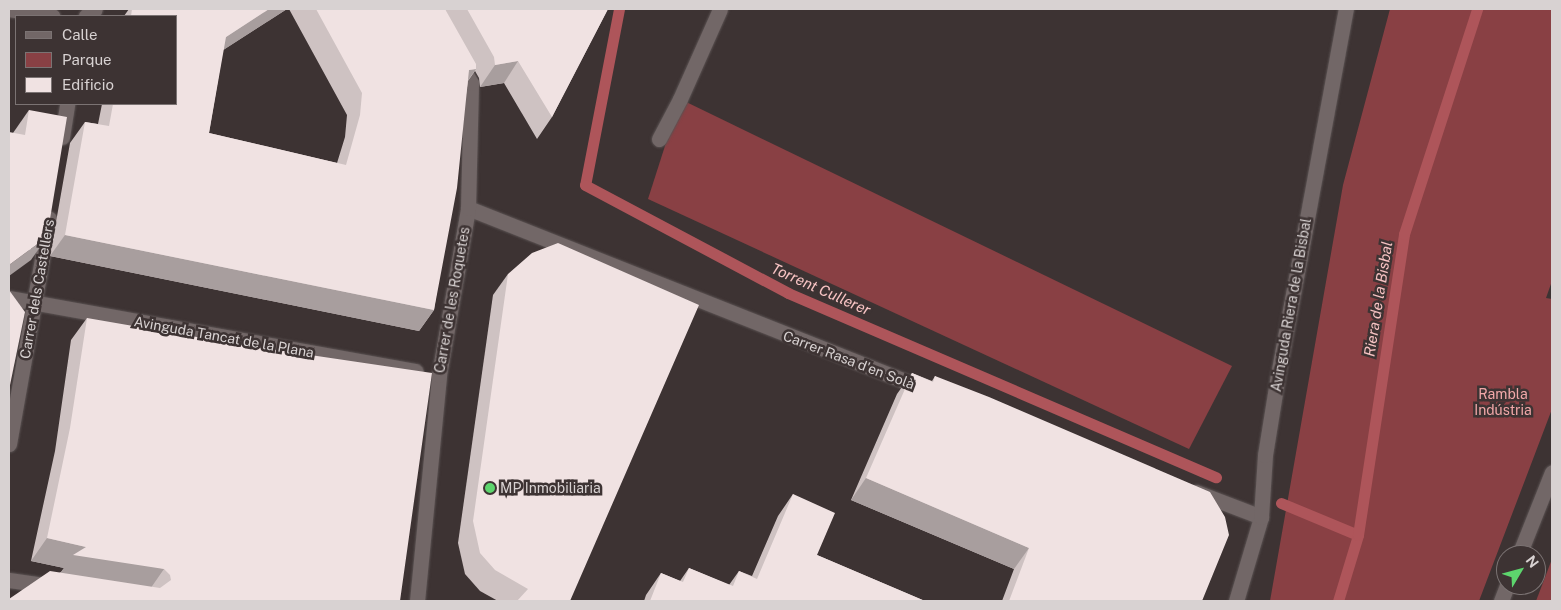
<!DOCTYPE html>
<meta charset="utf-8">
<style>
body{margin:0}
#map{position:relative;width:1561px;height:610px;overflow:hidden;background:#3d3333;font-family:"Public Sans",sans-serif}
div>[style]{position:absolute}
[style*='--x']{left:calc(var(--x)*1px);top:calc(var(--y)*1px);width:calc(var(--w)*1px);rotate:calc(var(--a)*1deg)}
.green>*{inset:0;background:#894044}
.stream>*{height:11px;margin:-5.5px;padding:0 5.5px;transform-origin:5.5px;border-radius:5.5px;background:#ae555a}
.roads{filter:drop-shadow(0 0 1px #5a5252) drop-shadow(0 0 1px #5a5252)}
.lane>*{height:15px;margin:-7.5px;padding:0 7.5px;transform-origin:7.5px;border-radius:7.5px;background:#726767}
.street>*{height:15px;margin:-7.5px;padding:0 7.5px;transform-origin:7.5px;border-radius:7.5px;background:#726767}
.wall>*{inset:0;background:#cec2c2}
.shaded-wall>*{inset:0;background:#a89e9e}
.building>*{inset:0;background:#f0e2e2}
.dots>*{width:14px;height:14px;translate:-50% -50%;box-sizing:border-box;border:2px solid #3d3333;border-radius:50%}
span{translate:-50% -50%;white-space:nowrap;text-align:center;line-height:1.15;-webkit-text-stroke:5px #3d3333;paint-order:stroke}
.street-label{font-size:14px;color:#d8d2d2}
.park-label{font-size:14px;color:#f1a7a8}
.poi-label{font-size:14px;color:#d8d2d2}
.left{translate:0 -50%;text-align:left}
.water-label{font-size:15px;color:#f7c3c3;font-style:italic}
.frame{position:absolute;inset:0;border:10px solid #d8d2d2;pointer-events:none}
.legend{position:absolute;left:15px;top:15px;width:162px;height:90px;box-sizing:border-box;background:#3d3333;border:1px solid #7b7373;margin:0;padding:6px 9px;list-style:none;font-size:15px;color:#d8d2d2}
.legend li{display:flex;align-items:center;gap:10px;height:25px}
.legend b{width:25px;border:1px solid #7b7373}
.north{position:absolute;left:1496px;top:545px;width:50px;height:50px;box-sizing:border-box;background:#3d3333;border:1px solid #7b7373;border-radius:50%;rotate:53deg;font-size:14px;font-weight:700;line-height:20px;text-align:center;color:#d8d2d2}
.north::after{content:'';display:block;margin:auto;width:18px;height:22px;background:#5dd56d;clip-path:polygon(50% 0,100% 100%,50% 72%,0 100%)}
</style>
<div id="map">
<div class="green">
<div style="clip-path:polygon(1390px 9px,1552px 9px,1552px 281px,1546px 298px,1552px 299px,1552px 409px,1479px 601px,1270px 601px,1343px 185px)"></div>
<div style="clip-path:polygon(680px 99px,1232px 366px,1189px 449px,648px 199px)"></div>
<div style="clip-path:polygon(1552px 559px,1552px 601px,1536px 601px)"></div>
</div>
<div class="stream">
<div style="--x:619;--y:9;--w:179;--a:100.9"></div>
<div style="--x:585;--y:185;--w:230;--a:28"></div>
<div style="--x:788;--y:293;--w:466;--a:23.3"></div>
<div style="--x:1281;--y:503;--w:83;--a:22.6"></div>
<div style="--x:1338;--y:601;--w:69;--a:-73.1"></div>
<div style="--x:1358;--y:535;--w:304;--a:-81.3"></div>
<div style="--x:1404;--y:234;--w:237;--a:-72"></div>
</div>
<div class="roads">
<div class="lane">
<div style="--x:659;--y:139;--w:45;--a:-62.3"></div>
<div style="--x:680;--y:99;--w:98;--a:-66"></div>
</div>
<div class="street">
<div style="--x:9;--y:9;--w:44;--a:9.2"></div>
<div style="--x:86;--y:16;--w:11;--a:-38"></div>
<div style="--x:62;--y:137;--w:33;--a:-81"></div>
<div style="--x:468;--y:208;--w:491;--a:21.6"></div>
<div style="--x:9;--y:298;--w:413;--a:10.2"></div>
<div style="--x:9;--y:444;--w:229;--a:-79.9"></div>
<div style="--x:1196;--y:492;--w:70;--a:21"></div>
<div style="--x:1519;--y:555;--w:89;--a:-68.3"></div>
<div style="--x:9;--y:580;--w:42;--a:8.1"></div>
<div style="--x:417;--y:601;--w:227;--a:-84.4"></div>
<div style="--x:439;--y:375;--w:169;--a:-80.1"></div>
<div style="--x:468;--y:208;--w:125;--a:-88.6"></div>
<div style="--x:471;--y:83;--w:24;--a:-120"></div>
<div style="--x:1236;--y:601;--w:88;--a:-73.4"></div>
<div style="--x:1261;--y:517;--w:62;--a:-86.3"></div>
<div style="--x:1265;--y:455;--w:81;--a:-80.8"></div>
<div style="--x:1278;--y:375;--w:372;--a:-79.5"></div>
<div style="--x:1501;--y:601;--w:17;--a:-69"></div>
</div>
</div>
<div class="wall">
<div style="clip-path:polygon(129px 9px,287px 9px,223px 50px,209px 133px,337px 163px,345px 137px,347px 115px,289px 9px,608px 9px,552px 117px,537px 139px,504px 83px,480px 87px,479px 78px,475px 71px,468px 81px,434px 310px,419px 331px,50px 256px,70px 143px,85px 122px,98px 124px,102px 104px,176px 104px,176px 16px,124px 16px)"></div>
<div style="clip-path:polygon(29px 110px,31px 260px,13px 133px)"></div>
<div style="clip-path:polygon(508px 274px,570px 601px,498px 601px,480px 591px,465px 574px,458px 543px,493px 295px)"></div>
<div style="clip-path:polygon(87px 318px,400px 601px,9px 601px,61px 572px,64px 568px,31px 561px,55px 451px,71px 340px)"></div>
<div style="clip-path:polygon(912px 373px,932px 381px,935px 376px,1202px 601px,1002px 601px,1014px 569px,851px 500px,897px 394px)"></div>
<div style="clip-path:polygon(793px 494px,817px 555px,925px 601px,644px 601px,646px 595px,661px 573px,680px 581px,689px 568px,729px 585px,739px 571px,752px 576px,778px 516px)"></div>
</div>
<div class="shaded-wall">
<div style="clip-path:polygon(269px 9px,287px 9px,211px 58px,226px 37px)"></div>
<div style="clip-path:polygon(518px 61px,504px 83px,480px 87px,495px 65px)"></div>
<div style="clip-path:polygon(476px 69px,461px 90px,469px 70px)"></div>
<div style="clip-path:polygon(65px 235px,434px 310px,419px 331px,50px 256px)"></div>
<div style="clip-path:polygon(47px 237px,31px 260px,9px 276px,9px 265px)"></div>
<div style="clip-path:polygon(866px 478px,1029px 548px,1014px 569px,851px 500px)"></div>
<div style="clip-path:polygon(47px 538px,86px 547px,164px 569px,148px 592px,57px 578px,64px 568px,31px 561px)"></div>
</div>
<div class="building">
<div style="clip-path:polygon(132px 9px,269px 9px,226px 37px,209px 133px,346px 165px,360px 115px,362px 93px,316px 9px,445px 9px,476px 64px,476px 69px,469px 70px,457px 188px,434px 310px,65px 235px,85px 122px,109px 126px,113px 104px,176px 104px,176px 16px,131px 16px)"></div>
<div style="clip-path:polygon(467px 9px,608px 9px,552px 117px,518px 61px,495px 65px,494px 57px)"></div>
<div style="clip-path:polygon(29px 110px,67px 117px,47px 237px,9px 265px,9px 132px,25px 135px)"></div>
<div style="clip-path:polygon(558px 243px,699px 305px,570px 601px,517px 601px,528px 589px,495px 570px,480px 553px,473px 521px,508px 274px,532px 253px)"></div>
<div style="clip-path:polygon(9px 290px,25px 312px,9px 390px)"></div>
<div style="clip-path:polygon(87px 318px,249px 346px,432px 373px,400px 601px,9px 601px,9px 599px,50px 571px,160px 588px,171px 580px,170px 575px,164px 569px,73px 555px,86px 547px,47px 538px,70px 428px)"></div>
<div style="clip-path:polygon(912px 373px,933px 382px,935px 376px,989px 397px,1210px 492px,1225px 517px,1229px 535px,1202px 601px,1009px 601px,1029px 548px,866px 478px)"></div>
<div style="clip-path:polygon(793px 494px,835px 513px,817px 555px,925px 601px,650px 601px,661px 573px,683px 582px,689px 568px,733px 586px,739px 571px,757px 579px)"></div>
</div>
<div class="dots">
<div style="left:490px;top:488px;background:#5dd56d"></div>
</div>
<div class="street-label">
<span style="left:37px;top:289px;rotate:-80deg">Carrer dels Castellers</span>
<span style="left:452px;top:300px;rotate:-80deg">Carrer de les Roquetes</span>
<span style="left:1291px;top:305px;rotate:-80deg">Avinguda Riera de la Bisbal</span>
<span style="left:224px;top:337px;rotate:10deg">Avinguda Tancat de la Plana</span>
<span style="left:849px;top:360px;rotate:21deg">Carrer Rasa d'en Solà</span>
</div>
<div class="park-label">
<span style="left:1503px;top:402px">Rambla<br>Indústria</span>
</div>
<div class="poi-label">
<span class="left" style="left:500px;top:488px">MP Inmobiliaria</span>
</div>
<div class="water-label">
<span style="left:821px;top:289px;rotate:24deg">Torrent Cullerer</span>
<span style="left:1378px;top:299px;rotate:-81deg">Riera de la Bisbal</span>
</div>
<div class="frame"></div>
<ul class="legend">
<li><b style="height:6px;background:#726767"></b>Calle</li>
<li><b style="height:14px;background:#894044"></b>Parque</li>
<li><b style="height:14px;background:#f0e2e2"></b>Edificio</li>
</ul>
<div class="north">N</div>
</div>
